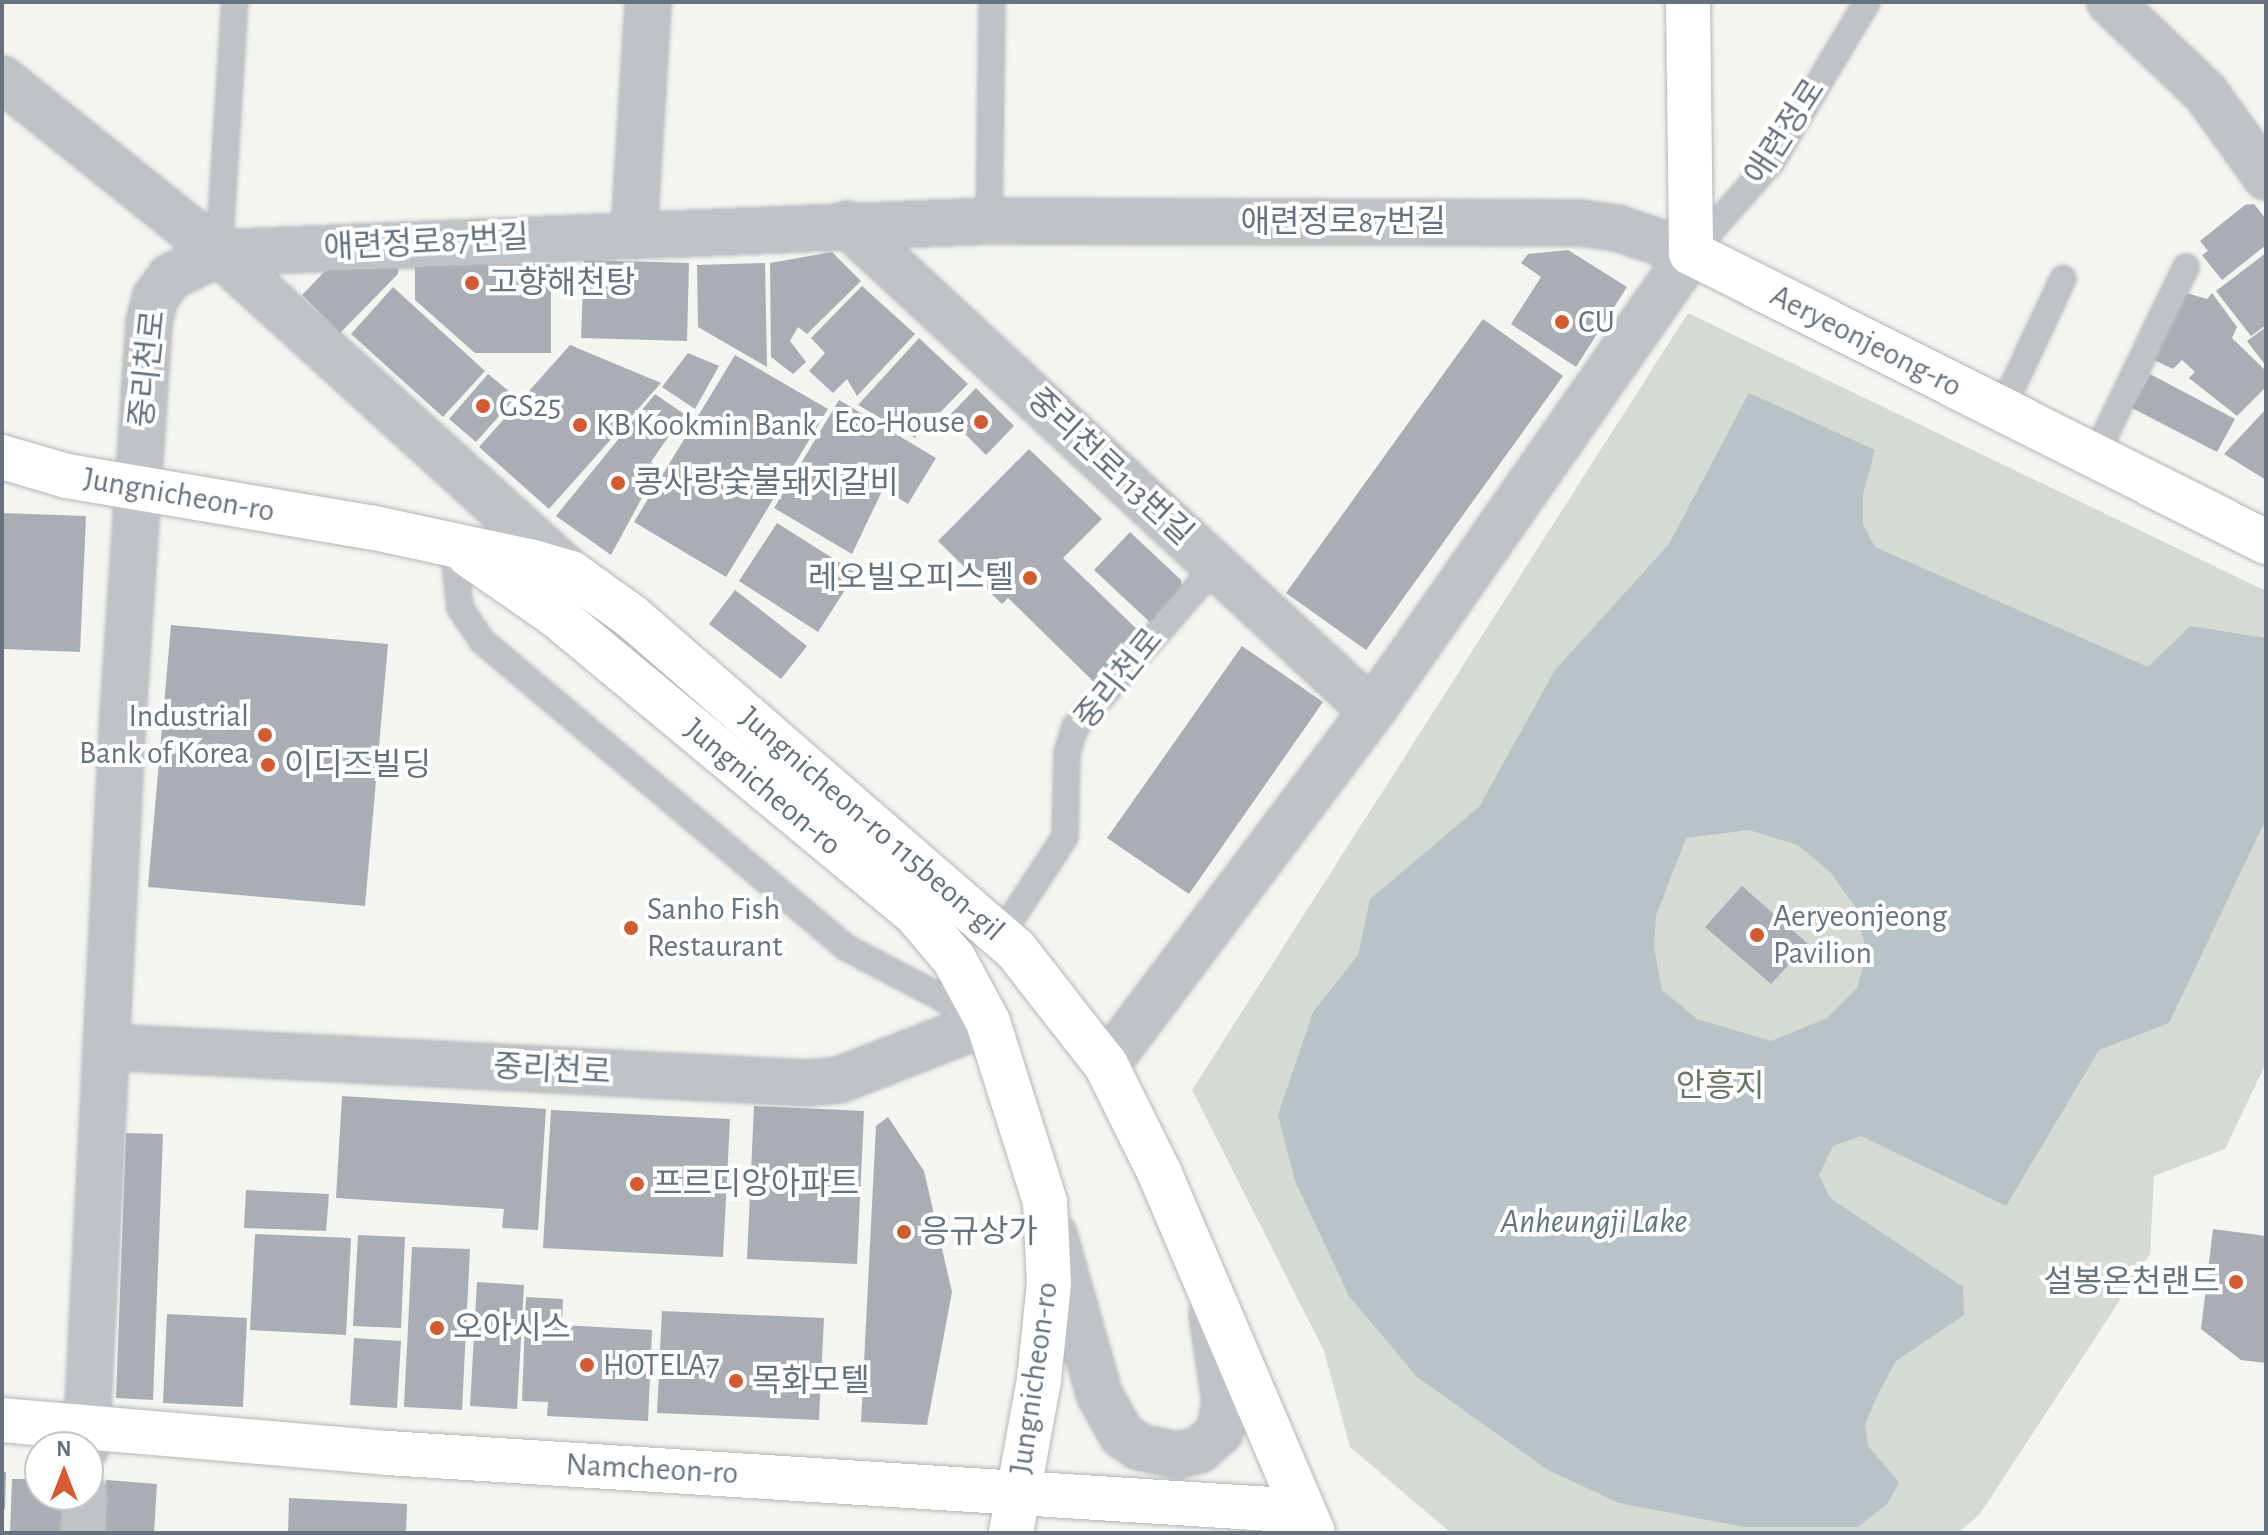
<!DOCTYPE html>
<meta charset="utf-8">
<style>
body{margin:0}
#map{position:relative;width:2268px;height:1535px;overflow:hidden;background:#f4f4f1;font-family:"Alegreya Sans","Noto Sans KR",sans-serif}
div>[style]{position:absolute}
[style*='--x']{left:calc(var(--x)*1px);top:calc(var(--y)*1px);width:calc(var(--w)*1px);rotate:calc(var(--a)*1deg)}
.green>*{inset:0;background:#d5dbd2}
.water>*{inset:0;background:#b9c3c7}
.building>*{inset:0;background:#a8aeb3}
.roads{filter:drop-shadow(0 0 2px #b2b6ba) drop-shadow(0 0 2px #b2b6ba)}
.lane>*{height:24px;margin:-12px;padding:0 12px;transform-origin:12px;border-radius:12px;background:#c0c3c6}
.street>*{height:44px;margin:-22px;padding:0 22px;transform-origin:22px;border-radius:22px;background:#c0c3c6}
.secondary>*{height:44px;margin:-22px;padding:0 22px;transform-origin:22px;border-radius:22px;background:#fff}
.dots>*{width:22px;height:22px;translate:-50% -50%;box-sizing:border-box;border:4px solid #fff;border-radius:50%}
span{translate:-50% -50%;white-space:nowrap;text-align:center;line-height:1.15;-webkit-text-stroke:8px #fff;paint-order:stroke}
.street-label{font-size:32px;color:#66737f}
.poi-label{font-size:32px;color:#66737f}
.left{translate:0 -50%;text-align:left}
.right{translate:-100% -50%;text-align:right}
.park-label{font-size:32px;color:#677764}
.water-label{font-size:34px;color:#61747d;font-style:italic}
.frame{position:absolute;inset:0;border:4px solid #66737f;pointer-events:none}
.north{position:absolute;left:24px;top:1431px;width:80px;height:80px;box-sizing:border-box;background:#fff;border:2px solid #c2c7cc;border-radius:50%;rotate:0deg;font-size:22px;font-weight:700;line-height:32px;text-align:center;color:#66737f}
.north::after{content:'';display:block;margin:auto;width:28px;height:36px;background:#d45b31;clip-path:polygon(50% 0,100% 100%,50% 72%,0 100%)}
</style>
<div id="map">
<div class="green">
<div style="clip-path:polygon(1688px 313px,2266px 591px,2266px 1063px,2225px 1149px,2154px 1176px,2150px 1254px,1980px 1514px,1958px 1533px,1451px 1533px,1350px 1447px,1324px 1351px,1192px 1090px)"></div>
</div>
<div class="water">
<div style="clip-path:polygon(evenodd,1749px 393px,1875px 450px,1863px 494px,1863px 524px,1875px 547px,2148px 667px,2190px 626px,2266px 638px,2266px 819px,2169px 1023px,2099px 1050px,2006px 1206px,1861px 1136px,1833px 1146px,1819px 1175px,1830px 1198px,1963px 1287px,1964px 1315px,1896px 1361px,1877px 1396px,1865px 1425px,1868px 1446px,1899px 1482px,1888px 1503px,1858px 1527px,1744px 1527px,1619px 1503px,1548px 1470px,1417px 1377px,1349px 1296px,1295px 1181px,1278px 1115px,1313px 1012px,1358px 955px,1370px 899px,1479px 807px,1555px 670px,1669px 544px,1749px 393px,1749px 830px,1798px 845px,1830px 872px,1854px 905px,1867px 953px,1857px 988px,1827px 1018px,1771px 1041px,1697px 1019px,1662px 990px,1654px 948px,1656px 916px,1686px 838px,1749px 830px)"></div>
</div>
<div class="building">
<div style="clip-path:polygon(2254px 204px,2266px 219px,2266px 245px,2222px 280px,2202px 255px,2208px 251px,2200px 241px,2245px 205px)"></div>
<div style="clip-path:polygon(1568px 250px,1627px 287px,1576px 367px,1511px 324px,1541px 277px,1521px 263px,1528px 254px)"></div>
<div style="clip-path:polygon(832px 252px,861px 281px,807px 334px,798px 327px,790px 341px,806px 362px,793px 374px,771px 357px,770px 263px)"></div>
<div style="clip-path:polygon(2266px 253px,2266px 325px,2251px 336px,2216px 291px)"></div>
<div style="clip-path:polygon(584px 260px,689px 263px,687px 341px,581px 338px)"></div>
<div style="clip-path:polygon(765px 263px,767px 367px,698px 327px,697px 265px)"></div>
<div style="clip-path:polygon(551px 264px,551px 353px,475px 353px,415px 300px,415px 265px)"></div>
<div style="clip-path:polygon(398px 265px,398px 274px,340px 333px,302px 295px,329px 267px)"></div>
<div style="clip-path:polygon(862px 286px,915px 334px,857px 396px,847px 379px,833px 393px,809px 371px,825px 353px,811px 338px)"></div>
<div style="clip-path:polygon(393px 287px,485px 371px,443px 417px,351px 334px)"></div>
<div style="clip-path:polygon(2186px 293px,2207px 299px,2212px 293px,2237px 327px,2232px 338px,2266px 371px,2266px 387px,2237px 416px,2189px 378px,2195px 372px,2182px 360px,2173px 369px,2154px 360px)"></div>
<div style="clip-path:polygon(1483px 319px,1563px 376px,1366px 650px,1286px 593px)"></div>
<div style="clip-path:polygon(2266px 327px,2266px 366px,2247px 341px)"></div>
<div style="clip-path:polygon(919px 338px,968px 384px,915px 438px,858px 405px)"></div>
<div style="clip-path:polygon(570px 345px,661px 383px,549px 509px,479px 447px)"></div>
<div style="clip-path:polygon(688px 353px,719px 366px,695px 409px,662px 387px)"></div>
<div style="clip-path:polygon(735px 355px,828px 409px,726px 577px,634px 522px)"></div>
<div style="clip-path:polygon(488px 374px,516px 397px,476px 442px,449px 419px)"></div>
<div style="clip-path:polygon(2150px 374px,2235px 419px,2217px 452px,2132px 408px)"></div>
<div style="clip-path:polygon(976px 388px,1014px 426px,986px 455px,948px 417px)"></div>
<div style="clip-path:polygon(655px 394px,684px 414px,651px 462px,658px 468px,611px 555px,556px 516px)"></div>
<div style="clip-path:polygon(839px 400px,936px 458px,908px 504px,883px 489px,852px 554px,774px 508px)"></div>
<div style="clip-path:polygon(2266px 409px,2266px 480px,2224px 454px)"></div>
<div style="clip-path:polygon(1029px 449px,1102px 519px,1063px 558px,1144px 636px,1097px 685px,1008px 598px,1002px 604px,938px 541px)"></div>
<div style="clip-path:polygon(2px 513px,86px 516px,80px 652px,2px 649px)"></div>
<div style="clip-path:polygon(777px 523px,856px 573px,818px 632px,739px 581px)"></div>
<div style="clip-path:polygon(1130px 532px,1181px 580px,1183px 595px,1154px 626px,1094px 570px)"></div>
<div style="clip-path:polygon(735px 590px,807px 646px,781px 679px,709px 624px)"></div>
<div style="clip-path:polygon(171px 625px,388px 644px,365px 906px,148px 887px)"></div>
<div style="clip-path:polygon(1242px 646px,1323px 702px,1189px 894px,1107px 838px)"></div>
<div style="clip-path:polygon(1742px 886px,1808px 944px,1771px 984px,1705px 927px)"></div>
<div style="clip-path:polygon(342px 1096px,546px 1109px,538px 1230px,502px 1228px,504px 1209px,336px 1198px)"></div>
<div style="clip-path:polygon(754px 1106px,864px 1111px,857px 1264px,747px 1259px)"></div>
<div style="clip-path:polygon(551px 1110px,730px 1119px,723px 1257px,543px 1248px)"></div>
<div style="clip-path:polygon(888px 1117px,924px 1171px,952px 1292px,927px 1425px,861px 1422px,876px 1126px)"></div>
<div style="clip-path:polygon(126px 1133px,163px 1134px,153px 1400px,116px 1398px)"></div>
<div style="clip-path:polygon(246px 1190px,329px 1194px,326px 1231px,244px 1228px)"></div>
<div style="clip-path:polygon(2213px 1229px,2266px 1236px,2266px 1363px,2241px 1360px,2201px 1329px)"></div>
<div style="clip-path:polygon(255px 1234px,351px 1238px,346px 1335px,250px 1330px)"></div>
<div style="clip-path:polygon(358px 1235px,405px 1237px,401px 1328px,353px 1326px)"></div>
<div style="clip-path:polygon(412px 1247px,470px 1249px,462px 1410px,404px 1407px)"></div>
<div style="clip-path:polygon(477px 1282px,524px 1285px,517px 1409px,470px 1406px)"></div>
<div style="clip-path:polygon(526px 1297px,563px 1299px,562px 1325px,652px 1330px,648px 1421px,547px 1416px,548px 1402px,522px 1401px)"></div>
<div style="clip-path:polygon(662px 1311px,824px 1318px,819px 1420px,657px 1413px)"></div>
<div style="clip-path:polygon(167px 1314px,247px 1318px,243px 1407px,163px 1403px)"></div>
<div style="clip-path:polygon(354px 1338px,401px 1341px,397px 1408px,350px 1405px)"></div>
<div style="clip-path:polygon(2px 1472px,6px 1472px,5px 1509px,2px 1509px)"></div>
<div style="clip-path:polygon(12px 1479px,40px 1479px,40px 1495px,74px 1495px,73px 1533px,10px 1533px)"></div>
<div style="clip-path:polygon(106px 1480px,157px 1484px,154px 1533px,102px 1533px)"></div>
<div style="clip-path:polygon(289px 1498px,407px 1504px,406px 1533px,288px 1533px)"></div>
</div>
<div class="roads">
<div class="lane">
<div style="--x:989;--y:221;--w:219;--a:-89.2"></div>
<div style="--x:219;--y:253;--w:252;--a:-86.4"></div>
<div style="--x:1691;--y:253;--w:123;--a:-48.6"></div>
<div style="--x:1772;--y:161;--w:185;--a:-59.1"></div>
<div style="--x:2002;--y:409;--w:144;--a:-64.9"></div>
<div style="--x:2095;--y:456;--w:210;--a:-64.3"></div>
<div style="--x:453;--y:545;--w:63;--a:83.7"></div>
<div style="--x:460;--y:608;--w:40;--a:56"></div>
<div style="--x:482;--y:641;--w:475;--a:40.1"></div>
<div style="--x:845;--y:947;--w:155;--a:27.7"></div>
<div style="--x:1001;--y:935;--w:117;--a:-56.9"></div>
<div style="--x:1065;--y:837;--w:84;--a:-88.6"></div>
<div style="--x:1067;--y:753;--w:27;--a:-73"></div>
<div style="--x:1075;--y:727;--w:214;--a:-48.8"></div>
</div>
<div class="street">
<div style="--x:2110;--y:2;--w:131;--a:43.5"></div>
<div style="--x:2205;--y:92;--w:105;--a:54.3"></div>
<div style="--x:2;--y:79;--w:278;--a:38.7"></div>
<div style="--x:219;--y:253;--w:476;--a:42.3"></div>
<div style="--x:847;--y:224;--w:716;--a:42.85"></div>
<div style="--x:634;--y:233;--w:231;--a:-86.5"></div>
<div style="--x:106;--y:1047;--w:701;--a:2.94"></div>
<div style="--x:806;--y:1083;--w:33;--a:-5"></div>
<div style="--x:839;--y:1080;--w:160;--a:-21.3"></div>
<div style="--x:1054;--y:1235;--w:167;--a:74.1"></div>
<div style="--x:1100;--y:1396;--w:45;--a:60.6"></div>
<div style="--x:1122;--y:1435;--w:21;--a:35"></div>
<div style="--x:1139;--y:1447;--w:40;--a:12"></div>
<div style="--x:1178;--y:1455;--w:22;--a:-13"></div>
<div style="--x:1199;--y:1450;--w:28;--a:-41"></div>
<div style="--x:1220;--y:1432;--w:31;--a:-81"></div>
<div style="--x:1225;--y:1401;--w:88;--a:-98.5"></div>
<div style="--x:86;--y:1447;--w:733;--a:-87.11"></div>
<div style="--x:123;--y:715;--w:394;--a:-86.2"></div>
<div style="--x:149;--y:322;--w:25;--a:-76"></div>
<div style="--x:155;--y:298;--w:26;--a:-54"></div>
<div style="--x:170;--y:277;--w:55;--a:-26.1"></div>
<div style="--x:219;--y:253;--w:771;--a:-2.38"></div>
<div style="--x:989;--y:221;--w:592;--a:0.19"></div>
<div style="--x:1581;--y:223;--w:36;--a:8"></div>
<div style="--x:1617;--y:228;--w:78;--a:18.7"></div>
<div style="--x:1691;--y:253;--w:558;--a:124.86"></div>
<div style="--x:1372;--y:711;--w:443;--a:126.9"></div>
<div style="--x:83;--y:1533;--w:38;--a:-87"></div>
</div>
<div class="secondary">
<div style="--x:1688;--y:2;--w:251;--a:89.3"></div>
<div style="--x:1691;--y:253;--w:644;--a:26.68"></div>
<div style="--x:2;--y:457;--w:68;--a:16.3"></div>
<div style="--x:67;--y:476;--w:307;--a:9.6"></div>
<div style="--x:370;--y:527;--w:163;--a:12.1"></div>
<div style="--x:529;--y:561;--w:44;--a:15.9"></div>
<div style="--x:571;--y:573;--w:74;--a:35.6"></div>
<div style="--x:631;--y:616;--w:510;--a:40.94"></div>
<div style="--x:1016;--y:950;--w:146;--a:52"></div>
<div style="--x:1106;--y:1065;--w:122;--a:63.6"></div>
<div style="--x:1160;--y:1174;--w:390;--a:66.9"></div>
<div style="--x:469;--y:555;--w:107;--a:34.7"></div>
<div style="--x:557;--y:616;--w:465;--a:39.7"></div>
<div style="--x:915;--y:913;--w:60;--a:49.7"></div>
<div style="--x:954;--y:959;--w:72;--a:61.6"></div>
<div style="--x:988;--y:1022;--w:189;--a:72.4"></div>
<div style="--x:1045;--y:1202;--w:81;--a:87.2"></div>
<div style="--x:1049;--y:1283;--w:98;--a:95.9"></div>
<div style="--x:1039;--y:1380;--w:156;--a:100.4"></div>
<div style="--x:2;--y:1420;--w:387;--a:4.9"></div>
<div style="--x:388;--y:1453;--w:916;--a:3.63"></div>
</div>
</div>
<div class="dots">
<div style="left:472px;top:283px;background:#d45b31"></div>
<div style="left:1562px;top:322px;background:#d45b31"></div>
<div style="left:483px;top:406px;background:#d45b31"></div>
<div style="left:981px;top:422px;background:#d45b31"></div>
<div style="left:580px;top:425px;background:#d45b31"></div>
<div style="left:618px;top:483px;background:#d45b31"></div>
<div style="left:1030px;top:578px;background:#d45b31"></div>
<div style="left:265px;top:735px;background:#d45b31"></div>
<div style="left:268px;top:765px;background:#d45b31"></div>
<div style="left:631px;top:928px;background:#d45b31"></div>
<div style="left:1757px;top:935px;background:#d45b31"></div>
<div style="left:637px;top:1184px;background:#d45b31"></div>
<div style="left:904px;top:1232px;background:#d45b31"></div>
<div style="left:2236px;top:1282px;background:#d45b31"></div>
<div style="left:437px;top:1328px;background:#d45b31"></div>
<div style="left:587px;top:1365px;background:#d45b31"></div>
<div style="left:736px;top:1381px;background:#d45b31"></div>
</div>
<div class="street-label">
<span style="left:1785px;top:132px;rotate:-57deg">애련정로</span>
<span style="left:1343px;top:222px">애련정로87번길</span>
<span style="left:426px;top:243px;rotate:-3deg">애련정로87번길</span>
<span style="left:1866px;top:341px;rotate:27deg">Aeryeonjeong-ro</span>
<span style="left:148px;top:369px;rotate:-84deg">중리천로</span>
<span style="left:1110px;top:467px;rotate:43deg">중리천로113번길</span>
<span style="left:179px;top:495px;rotate:10deg">Jungnicheon-ro</span>
<span style="left:1119px;top:679px;rotate:-51deg">중리천로</span>
<span style="left:763px;top:787px;rotate:40deg">Jungnicheon-ro</span>
<span style="left:872px;top:824px;rotate:41deg">Jungnicheon-ro 115beon-gil</span>
<span style="left:552px;top:1070px;rotate:3deg">중리천로</span>
<span style="left:1034px;top:1378px;rotate:-82deg">Jungnicheon-ro</span>
<span style="left:652px;top:1469px;rotate:3deg">Namcheon-ro</span>
</div>
<div class="poi-label">
<span class="left" style="left:488px;top:283px">고향해천탕</span>
<span class="left" style="left:1578px;top:322px">CU</span>
<span class="left" style="left:499px;top:406px">GS25</span>
<span class="right" style="left:965px;top:422px">Eco-House</span>
<span class="left" style="left:596px;top:425px">KB Kookmin Bank</span>
<span class="left" style="left:634px;top:483px">콩사랑숯불돼지갈비</span>
<span class="right" style="left:1014px;top:578px">레오빌오피스텔</span>
<span class="right" style="left:249px;top:735px">Industrial<br>Bank of Korea</span>
<span class="left" style="left:284px;top:765px">이디즈빌딩</span>
<span class="left" style="left:647px;top:928px">Sanho Fish<br>Restaurant</span>
<span class="left" style="left:1773px;top:935px">Aeryeonjeong<br>Pavilion</span>
<span class="left" style="left:653px;top:1184px">프르디앙아파트</span>
<span class="left" style="left:920px;top:1232px">응규상가</span>
<span class="right" style="left:2220px;top:1282px">설봉온천랜드</span>
<span class="left" style="left:453px;top:1328px">오아시스</span>
<span class="left" style="left:603px;top:1365px">HOTELA7</span>
<span class="left" style="left:752px;top:1381px">목화모텔</span>
</div>
<div class="park-label">
<span style="left:1720px;top:1086px">안흥지</span>
</div>
<div class="water-label">
<span style="left:1594px;top:1223px">Anheungji Lake</span>
</div>
<div class="frame"></div>
<div class="north">N</div>
</div>
